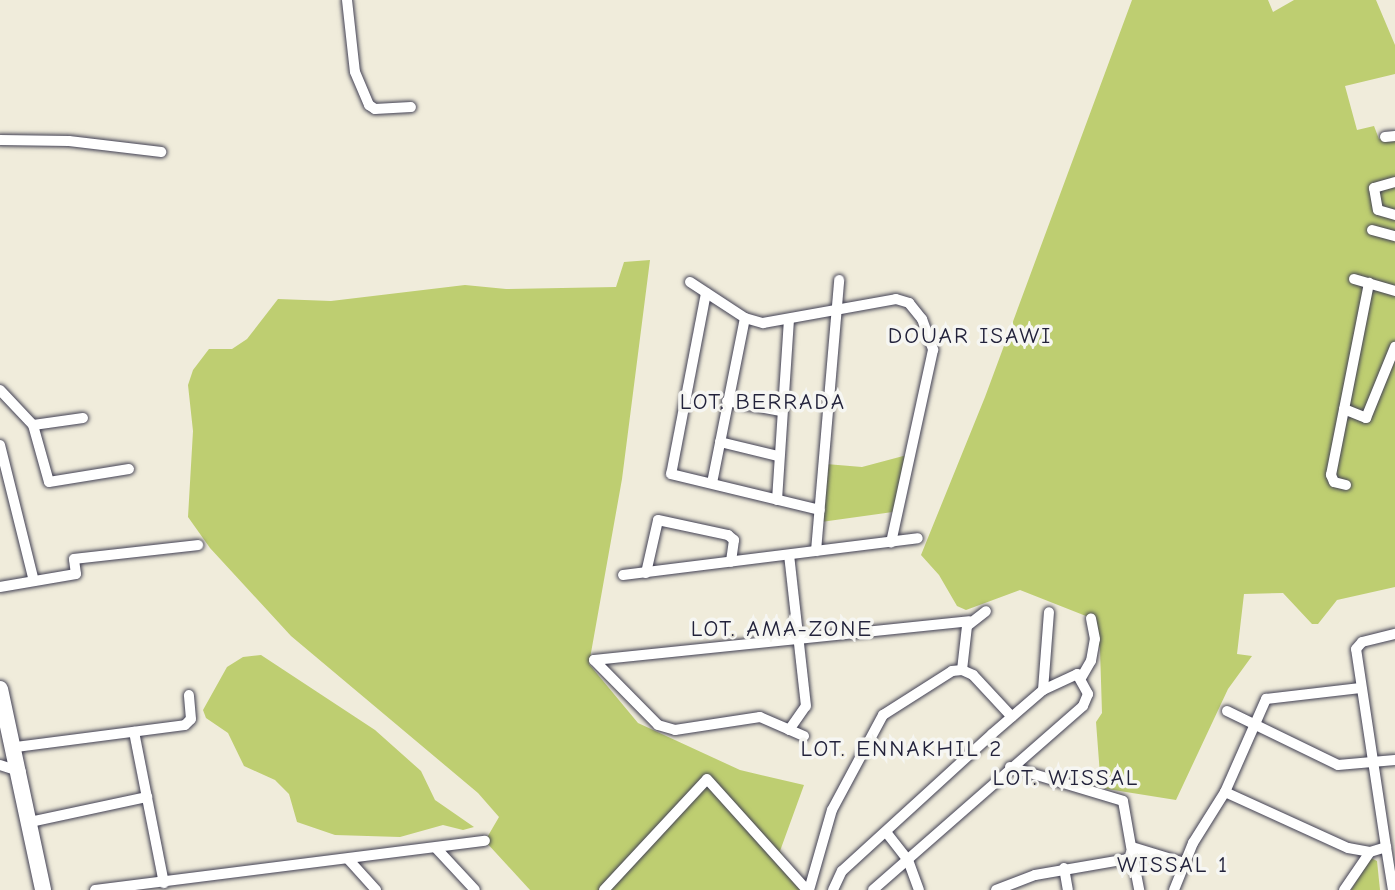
<!DOCTYPE html>
<style>
body{margin:0}
#map{position:relative;width:1395px;height:890px;overflow:hidden;background:#f0ecdb;font-family:"Comic Neue",sans-serif}
div>[style]{position:absolute}
[style*='--x']{left:calc(var(--x)*1px);top:calc(var(--y)*1px);width:calc(var(--w)*1px);rotate:calc(var(--a)*1deg)}
.green>*{inset:0;background:#bece71}
.roads{filter:drop-shadow(0 0 2px #414053) drop-shadow(0 0 2px #414053)}
.street>*{height:10px;margin:-5px;padding:0 5px;transform-origin:5px;border-radius:5px;background:#fff}
.secondary>*{height:16px;margin:-8px;padding:0 8px;transform-origin:8px;border-radius:8px;background:#fff}
span{translate:-50% -50%;white-space:nowrap;text-align:center;line-height:1.15;-webkit-text-stroke:7px #f6f6f2;paint-order:stroke}
.quarter-label{font-size:23px;color:#22223b;letter-spacing:2px}
</style>
<div id="map">
<div class="green">
<div style="clip-path:polygon(1132px 0,1268px 0,1273px 12px,1294px 0,1376px 0,1395px 45px,1395px 74px,1345px 86px,1357px 130px,1374px 126px,1379px 139px,1395px 133px,1395px 587px,1337px 600px,1318px 624px,1312px 624px,1283px 593px,1244px 594px,1237px 654px,1252px 656px,1228px 689px,1176px 800px,1101px 788px,1096px 722px,1102px 713px,1100px 649px,1091px 618px,1020px 590px,966px 610px,957px 606px,939px 575px,921px 555px,985px 397px)"></div>
<div style="clip-path:polygon(650px 260px,622px 479px,589px 664px,638px 723px,740px 770px,804px 785px,780px 851px,807px 890px,530px 890px,485px 841px,499px 817px,478px 793px,291px 636px,210px 548px,188px 517px,193px 431px,188px 385px,193px 370px,209px 349px,232px 349px,247px 339px,278px 299px,331px 301px,465px 285px,506px 289px,616px 287px,624px 262px)"></div>
<div style="clip-path:polygon(907px 455px,900px 511px,821px 522px,826px 464px,862px 467px)"></div>
<div style="clip-path:polygon(261px 655px,375px 730px,421px 771px,435px 800px,474px 827px,463px 830px,443px 825px,400px 837px,335px 835px,297px 822px,289px 794px,275px 780px,244px 766px,228px 733px,206px 718px,203px 710px,227px 667px,243px 657px)"></div>
<div style="clip-path:polygon(1371px 858px,1377px 861px,1380px 890px,1351px 890px)"></div>
</div>
<div class="roads">
<div class="street">
<div style="--x:347;--y:0;--w:72;--a:83.7"></div>
<div style="--x:355;--y:72;--w:36;--a:67"></div>
<div style="--x:369;--y:105;--w:7;--a:34"></div>
<div style="--x:375;--y:109;--w:36;--a:-3"></div>
<div style="--x:1385;--y:137;--w:10;--a:-6"></div>
<div style="--x:0;--y:140;--w:69;--a:0.8"></div>
<div style="--x:69;--y:141;--w:93;--a:6.8"></div>
<div style="--x:1395;--y:182;--w:22;--a:164"></div>
<div style="--x:1374;--y:188;--w:22;--a:80"></div>
<div style="--x:1378;--y:210;--w:18;--a:16"></div>
<div style="--x:1372;--y:230;--w:24;--a:15"></div>
<div style="--x:1354;--y:279;--w:43;--a:16.3"></div>
<div style="--x:690;--y:282;--w:66;--a:33.2"></div>
<div style="--x:745;--y:318;--w:19;--a:16"></div>
<div style="--x:763;--y:323;--w:135;--a:-10.2"></div>
<div style="--x:896;--y:299;--w:14;--a:17"></div>
<div style="--x:909;--y:303;--w:21;--a:51"></div>
<div style="--x:922;--y:319;--w:33;--a:70"></div>
<div style="--x:933;--y:350;--w:197;--a:102.3"></div>
<div style="--x:706;--y:293;--w:184;--a:100.9"></div>
<div style="--x:671;--y:474;--w:153;--a:13.6"></div>
<div style="--x:0;--y:390;--w:48;--a:46.7"></div>
<div style="--x:727;--y:401;--w:55;--a:10.5"></div>
<div style="--x:1344;--y:409;--w:24;--a:22"></div>
<div style="--x:1366;--y:418;--w:77;--a:-67.8"></div>
<div style="--x:83;--y:418;--w:50;--a:172"></div>
<div style="--x:33;--y:425;--w:59;--a:74.3"></div>
<div style="--x:49;--y:482;--w:81;--a:-9.2"></div>
<div style="--x:720;--y:442;--w:60;--a:13.6"></div>
<div style="--x:0;--y:445;--w:140;--a:76"></div>
<div style="--x:712;--y:483;--w:168;--a:-78.7"></div>
<div style="--x:1346;--y:485;--w:12;--a:-166"></div>
<div style="--x:1334;--y:482;--w:8;--a:-113"></div>
<div style="--x:1331;--y:475;--w:196;--a:-78.8"></div>
<div style="--x:777;--y:500;--w:180;--a:-86.2"></div>
<div style="--x:816;--y:551;--w:272;--a:-85.1"></div>
<div style="--x:646;--y:573;--w:54;--a:-77.2"></div>
<div style="--x:658;--y:520;--w:72;--a:12.1"></div>
<div style="--x:728;--y:535;--w:8;--a:40"></div>
<div style="--x:734;--y:540;--w:22;--a:98"></div>
<div style="--x:623;--y:575;--w:297;--a:-7.1"></div>
<div style="--x:0;--y:587;--w:77;--a:-9.7"></div>
<div style="--x:76;--y:574;--w:15;--a:-98"></div>
<div style="--x:74;--y:559;--w:125;--a:-6.4"></div>
<div style="--x:594;--y:660;--w:377;--a:-5.9"></div>
<div style="--x:594;--y:660;--w:91;--a:45.4"></div>
<div style="--x:658;--y:725;--w:18;--a:16"></div>
<div style="--x:675;--y:730;--w:86;--a:-8.7"></div>
<div style="--x:760;--y:717;--w:48;--a:23.4"></div>
<div style="--x:962;--y:670;--w:44;--a:-83.5"></div>
<div style="--x:967;--y:626;--w:24;--a:-38"></div>
<div style="--x:1081;--y:678;--w:20;--a:-60"></div>
<div style="--x:1091;--y:661;--w:22;--a:-80"></div>
<div style="--x:1095;--y:639;--w:21;--a:-101"></div>
<div style="--x:1043;--y:690;--w:78;--a:-85.6"></div>
<div style="--x:1227;--y:711;--w:123;--a:25.9"></div>
<div style="--x:1338;--y:765;--w:57;--a:-5"></div>
<div style="--x:789;--y:730;--w:29;--a:-55"></div>
<div style="--x:806;--y:706;--w:152;--a:-96.4"></div>
<div style="--x:134;--y:732;--w:154;--a:78.8"></div>
<div style="--x:16;--y:747;--w:170;--a:-7.4"></div>
<div style="--x:185;--y:725;--w:8;--a:-45"></div>
<div style="--x:191;--y:719;--w:24;--a:-95"></div>
<div style="--x:0;--y:765;--w:22;--a:18"></div>
<div style="--x:1010;--y:767;--w:118;--a:16.7"></div>
<div style="--x:1123;--y:801;--w:58;--a:80"></div>
<div style="--x:1225;--y:792;--w:135;--a:24.5"></div>
<div style="--x:1348;--y:848;--w:22;--a:10"></div>
<div style="--x:1370;--y:852;--w:17;--a:-17"></div>
<div style="--x:1386;--y:847;--w:44;--a:80.8"></div>
<div style="--x:30;--y:822;--w:120;--a:-12.1"></div>
<div style="--x:886;--y:832;--w:36;--a:52"></div>
<div style="--x:908;--y:860;--w:32;--a:70"></div>
<div style="--x:1132;--y:847;--w:54;--a:17.1"></div>
<div style="--x:1386;--y:847;--w:200;--a:-98.6"></div>
<div style="--x:1356;--y:649;--w:9;--a:-49"></div>
<div style="--x:1362;--y:642;--w:34;--a:-14"></div>
<div style="--x:436;--y:848;--w:57;--a:47.1"></div>
<div style="--x:348;--y:859;--w:42;--a:47.9"></div>
<div style="--x:1064;--y:868;--w:22;--a:80"></div>
<div style="--x:95;--y:890;--w:393;--a:-7.2"></div>
<div style="--x:604;--y:890;--w:151;--a:-47.1"></div>
<div style="--x:707;--y:779;--w:149;--a:48"></div>
<div style="--x:809;--y:890;--w:83;--a:-74"></div>
<div style="--x:832;--y:810;--w:108;--a:-61.8"></div>
<div style="--x:883;--y:715;--w:82;--a:-32.5"></div>
<div style="--x:952;--y:671;--w:10;--a:-6"></div>
<div style="--x:962;--y:670;--w:12;--a:24"></div>
<div style="--x:973;--y:675;--w:57;--a:47.1"></div>
<div style="--x:833;--y:890;--w:21;--a:-65"></div>
<div style="--x:842;--y:871;--w:203;--a:-42.4"></div>
<div style="--x:992;--y:734;--w:67;--a:-40.8"></div>
<div style="--x:1043;--y:690;--w:38;--a:-25"></div>
<div style="--x:1077;--y:674;--w:23;--a:61"></div>
<div style="--x:1088;--y:694;--w:13;--a:113"></div>
<div style="--x:1083;--y:706;--w:279;--a:138.8"></div>
<div style="--x:996;--y:890;--w:42;--a:-21"></div>
<div style="--x:1035;--y:875;--w:99;--a:-9.8"></div>
<div style="--x:1133;--y:858;--w:33;--a:79"></div>
<div style="--x:1174;--y:890;--w:51;--a:-68"></div>
<div style="--x:1193;--y:843;--w:60;--a:-57.9"></div>
<div style="--x:1225;--y:792;--w:102;--a:-66.2"></div>
<div style="--x:1266;--y:699;--w:95;--a:-6.7"></div>
<div style="--x:1344;--y:890;--w:46;--a:-55.6"></div>
</div>
<div class="secondary">
<div style="--x:0;--y:689;--w:206;--a:77.9"></div>
</div>
</div>
<div class="quarter-label">
<span style="left:970px;top:336px">DOUAR ISAWI</span>
<span style="left:763px;top:402px">LOT. BERRADA</span>
<span style="left:782px;top:629px">LOT. AMA-ZONE</span>
<span style="left:902px;top:749px">LOT. ENNAKHIL 2</span>
<span style="left:1066px;top:778px">LOT. WISSAL</span>
<span style="left:1173px;top:865px">WISSAL 1</span>
</div>
</div>
